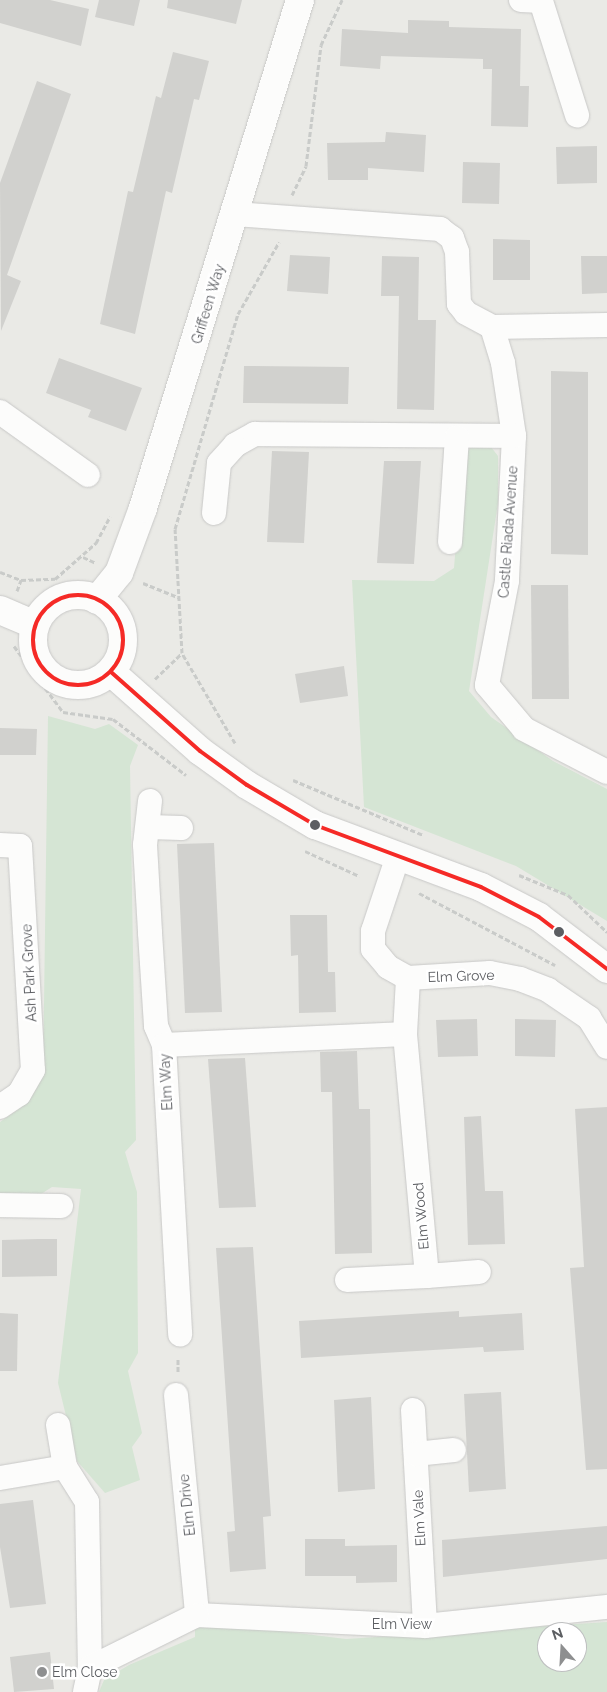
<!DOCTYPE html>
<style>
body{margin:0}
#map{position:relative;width:607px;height:1692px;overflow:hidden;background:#eaeae6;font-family:Raleway,sans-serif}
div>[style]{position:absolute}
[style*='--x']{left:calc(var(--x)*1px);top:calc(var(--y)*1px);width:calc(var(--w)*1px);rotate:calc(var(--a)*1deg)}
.green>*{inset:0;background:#d5e5d4}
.building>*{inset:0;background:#d1d1ce}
.path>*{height:3px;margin-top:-1.5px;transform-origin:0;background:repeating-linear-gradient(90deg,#c9cbc9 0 5px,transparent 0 7.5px)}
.roads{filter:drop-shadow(0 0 1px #c8c8c7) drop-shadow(0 0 1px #c8c8c7)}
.minor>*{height:24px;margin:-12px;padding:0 12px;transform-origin:12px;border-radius:12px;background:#fcfcfb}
.tertiary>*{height:28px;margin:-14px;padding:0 14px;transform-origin:14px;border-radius:14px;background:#fcfcfb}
.tertiary>.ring{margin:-14px;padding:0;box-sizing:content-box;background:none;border:28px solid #fcfcfb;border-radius:50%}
.bus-1>*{height:4px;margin:-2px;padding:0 2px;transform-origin:2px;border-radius:2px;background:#f52a26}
.bus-1>.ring{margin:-2px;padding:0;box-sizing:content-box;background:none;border:4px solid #f52a26;border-radius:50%}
.dots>*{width:14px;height:14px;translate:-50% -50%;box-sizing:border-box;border:2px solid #fff;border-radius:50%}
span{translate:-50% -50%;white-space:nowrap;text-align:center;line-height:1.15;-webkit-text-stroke:5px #fff;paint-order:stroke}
.street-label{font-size:14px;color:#5c5e62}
.poi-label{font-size:14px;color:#5c5e62}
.left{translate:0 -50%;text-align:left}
.north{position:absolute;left:537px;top:1622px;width:50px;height:50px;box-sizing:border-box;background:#fff;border:1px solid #bebfc0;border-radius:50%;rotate:341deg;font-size:14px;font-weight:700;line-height:20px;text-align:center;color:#5c5e62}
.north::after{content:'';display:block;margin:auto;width:18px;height:22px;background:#8e8f90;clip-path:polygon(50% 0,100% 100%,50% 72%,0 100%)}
</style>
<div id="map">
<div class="green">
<div style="clip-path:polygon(472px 446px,491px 447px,498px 456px,498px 503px,469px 691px,491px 717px,553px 761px,607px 789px,607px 921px,516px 866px,364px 807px,352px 580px,434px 581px,454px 568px,463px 457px)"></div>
<div style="clip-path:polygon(48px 716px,95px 729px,109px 724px,138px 745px,130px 766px,136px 1140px,125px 1152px,137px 1192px,138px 1353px,128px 1371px,142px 1433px,132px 1447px,140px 1480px,105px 1493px,77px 1461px,58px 1383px,81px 1189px,52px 1187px,41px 1194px,0 1194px,0 1122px,27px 1103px,43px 1075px)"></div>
<div style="clip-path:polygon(evenodd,607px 1622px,607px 1692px,99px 1692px,104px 1680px,129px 1665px,195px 1637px,195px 1629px,214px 1623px,346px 1639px,607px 1622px,547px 1632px,577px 1632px,577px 1662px,547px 1662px,547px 1632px)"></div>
</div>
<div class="building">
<div style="clip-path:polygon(0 0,50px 0,89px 9px,81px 46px,0 23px)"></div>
<div style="clip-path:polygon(99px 0,140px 0,134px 26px,95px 17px)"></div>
<div style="clip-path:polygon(168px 0,242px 0,236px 24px,167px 8px)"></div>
<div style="clip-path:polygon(408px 20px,449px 21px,449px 27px,521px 29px,520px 86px,529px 86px,528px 127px,491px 126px,492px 69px,483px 69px,483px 59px,381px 56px,380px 69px,340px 66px,342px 29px,408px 33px)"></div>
<div style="clip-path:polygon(173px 52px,209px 61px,199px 100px,194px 99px,172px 193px,166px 191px,135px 334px,100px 324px,128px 191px,133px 192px,156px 96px,161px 98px)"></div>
<div style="clip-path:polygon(37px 81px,71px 94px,7px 275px,21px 281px,1px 331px,0 183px)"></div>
<div style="clip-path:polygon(386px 132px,426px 135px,424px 172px,368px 168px,368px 180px,328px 180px,327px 143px,385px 142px)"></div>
<div style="clip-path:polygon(597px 146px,597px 183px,557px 184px,556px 147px)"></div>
<div style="clip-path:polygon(463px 162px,500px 163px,499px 204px,462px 203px)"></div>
<div style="clip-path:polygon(493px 239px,530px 240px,530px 280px,493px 280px)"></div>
<div style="clip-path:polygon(290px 255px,330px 257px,328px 294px,287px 291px)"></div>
<div style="clip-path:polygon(382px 256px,419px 257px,418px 320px,436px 320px,434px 410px,397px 409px,399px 296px,381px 296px)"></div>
<div style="clip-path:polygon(581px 256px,607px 256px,607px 293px,582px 294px)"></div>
<div style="clip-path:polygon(59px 358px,142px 388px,126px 431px,88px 417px,91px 410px,46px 393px)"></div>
<div style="clip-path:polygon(244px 366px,349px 367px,348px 404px,243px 403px)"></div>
<div style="clip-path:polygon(551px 371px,588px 372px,588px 555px,551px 554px)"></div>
<div style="clip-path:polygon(272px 451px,309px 452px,304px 543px,267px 542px)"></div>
<div style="clip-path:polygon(384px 461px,421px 461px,414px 564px,377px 563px)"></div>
<div style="clip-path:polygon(531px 585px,568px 585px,569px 699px,532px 699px)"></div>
<div style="clip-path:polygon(344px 666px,348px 696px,300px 703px,295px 674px)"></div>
<div style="clip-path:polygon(0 728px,37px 729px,36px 755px,0 755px)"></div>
<div style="clip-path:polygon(214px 843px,222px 1012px,185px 1013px,177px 844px)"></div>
<div style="clip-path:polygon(290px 915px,327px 915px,328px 972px,335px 972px,336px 1012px,299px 1013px,298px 955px,291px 956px)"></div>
<div style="clip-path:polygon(477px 1019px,478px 1056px,438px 1057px,436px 1020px)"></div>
<div style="clip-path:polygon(515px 1019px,556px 1020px,555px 1057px,515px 1056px)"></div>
<div style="clip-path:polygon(357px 1051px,359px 1109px,370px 1109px,372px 1253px,335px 1254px,332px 1092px,321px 1092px,320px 1052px)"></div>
<div style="clip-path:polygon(245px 1058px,256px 1207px,219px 1208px,208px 1059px)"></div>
<div style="clip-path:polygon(607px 1107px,607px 1469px,586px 1470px,570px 1268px,584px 1267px,575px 1109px)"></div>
<div style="clip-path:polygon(481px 1116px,485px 1191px,503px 1191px,505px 1244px,468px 1245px,464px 1117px)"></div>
<div style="clip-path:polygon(38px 1239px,57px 1239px,57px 1276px,2px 1277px,2px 1240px)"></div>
<div style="clip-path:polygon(253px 1247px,271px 1516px,263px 1517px,266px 1569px,230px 1572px,227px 1532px,235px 1531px,216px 1248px)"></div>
<div style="clip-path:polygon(459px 1311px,459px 1317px,522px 1313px,524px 1350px,484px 1352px,483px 1347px,301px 1358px,299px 1321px)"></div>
<div style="clip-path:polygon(0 1313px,18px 1314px,17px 1371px,0 1371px)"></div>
<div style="clip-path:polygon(501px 1392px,506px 1489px,469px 1492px,464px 1394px)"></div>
<div style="clip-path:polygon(371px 1397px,375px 1489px,338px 1492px,334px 1400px)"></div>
<div style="clip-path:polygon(33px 1500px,46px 1604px,10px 1608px,0 1547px,0 1504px)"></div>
<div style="clip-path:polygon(607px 1526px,607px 1559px,443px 1577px,442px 1540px)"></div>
<div style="clip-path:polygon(305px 1539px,345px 1539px,345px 1546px,397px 1545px,397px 1582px,356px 1583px,356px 1576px,305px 1576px)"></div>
<div style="clip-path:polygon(50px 1652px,54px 1689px,14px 1692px,10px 1657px)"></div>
</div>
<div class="path">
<div style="--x:292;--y:195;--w:32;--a:-64"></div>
<div style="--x:306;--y:166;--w:122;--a:-82.9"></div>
<div style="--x:321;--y:45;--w:50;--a:-65"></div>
<div style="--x:83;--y:557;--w:14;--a:25"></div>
<div style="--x:0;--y:572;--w:22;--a:21"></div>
<div style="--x:21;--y:580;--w:34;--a:-2"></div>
<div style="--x:55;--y:579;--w:55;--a:-41.3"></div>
<div style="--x:96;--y:543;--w:30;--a:-62"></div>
<div style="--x:143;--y:583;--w:38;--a:22"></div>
<div style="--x:17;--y:591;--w:12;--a:-70"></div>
<div style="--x:14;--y:646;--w:82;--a:53.4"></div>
<div style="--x:63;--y:712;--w:50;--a:8"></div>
<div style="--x:113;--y:719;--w:92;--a:37.5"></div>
<div style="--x:155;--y:679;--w:37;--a:-44"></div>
<div style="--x:235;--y:743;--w:104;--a:-120.5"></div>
<div style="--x:182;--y:653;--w:124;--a:-93.2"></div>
<div style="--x:175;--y:529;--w:224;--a:-73.7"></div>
<div style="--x:238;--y:314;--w:83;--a:-60.3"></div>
<div style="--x:293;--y:780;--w:141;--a:22.9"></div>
<div style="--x:305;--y:851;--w:60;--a:24.8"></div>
<div style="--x:519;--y:875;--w:53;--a:22.2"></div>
<div style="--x:568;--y:895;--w:54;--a:43.5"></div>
<div style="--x:419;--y:893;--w:154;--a:27.9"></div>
<div style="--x:178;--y:1372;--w:14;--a:-90"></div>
</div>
<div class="roads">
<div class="minor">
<div style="--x:521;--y:0;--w:20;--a:3"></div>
<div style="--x:541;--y:1;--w:120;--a:72.5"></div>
<div style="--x:235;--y:214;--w:206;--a:4.2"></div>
<div style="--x:440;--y:229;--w:15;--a:37"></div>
<div style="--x:452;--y:238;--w:15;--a:70"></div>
<div style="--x:457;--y:252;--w:52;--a:87.8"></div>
<div style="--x:459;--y:304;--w:11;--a:52"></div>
<div style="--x:466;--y:313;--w:30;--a:28"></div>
<div style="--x:492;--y:327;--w:115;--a:-1"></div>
<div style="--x:492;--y:327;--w:38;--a:73"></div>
<div style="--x:503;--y:363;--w:74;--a:81.4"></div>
<div style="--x:514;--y:436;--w:145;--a:92.8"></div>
<div style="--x:507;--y:581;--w:106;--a:100.9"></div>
<div style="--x:487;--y:685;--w:57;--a:49.9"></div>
<div style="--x:524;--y:729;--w:93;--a:27.4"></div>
<div style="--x:0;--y:412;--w:108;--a:35.6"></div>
<div style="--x:214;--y:513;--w:50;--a:-84.3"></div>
<div style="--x:219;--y:463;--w:24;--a:-48"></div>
<div style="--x:235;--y:445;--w:23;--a:-29"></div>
<div style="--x:255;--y:434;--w:259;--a:0.4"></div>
<div style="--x:450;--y:542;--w:105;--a:-86.2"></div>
<div style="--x:150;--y:801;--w:44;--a:96.5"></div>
<div style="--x:145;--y:845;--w:88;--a:86.7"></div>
<div style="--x:150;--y:933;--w:93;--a:86.3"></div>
<div style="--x:156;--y:1026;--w:21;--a:67"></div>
<div style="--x:164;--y:1045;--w:290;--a:86.8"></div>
<div style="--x:149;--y:827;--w:32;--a:2"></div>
<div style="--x:0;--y:845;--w:20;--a:3"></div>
<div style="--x:20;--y:846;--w:224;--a:86.7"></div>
<div style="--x:33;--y:1070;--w:28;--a:120"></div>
<div style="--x:19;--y:1094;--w:23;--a:146"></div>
<div style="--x:397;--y:859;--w:76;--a:108.4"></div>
<div style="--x:373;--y:931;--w:18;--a:90"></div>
<div style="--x:373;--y:949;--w:23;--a:50"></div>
<div style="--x:388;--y:967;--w:23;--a:29"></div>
<div style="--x:408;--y:978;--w:82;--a:-3.5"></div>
<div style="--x:490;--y:973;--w:31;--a:11"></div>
<div style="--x:520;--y:979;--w:30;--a:21"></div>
<div style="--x:548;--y:990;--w:50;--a:34.3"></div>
<div style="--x:589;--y:1018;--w:34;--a:58"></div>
<div style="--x:164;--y:1045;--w:241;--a:-2.6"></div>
<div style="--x:0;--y:1205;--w:61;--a:0.9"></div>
<div style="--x:427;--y:1276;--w:52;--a:-4.4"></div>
<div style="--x:347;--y:1280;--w:80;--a:-2.9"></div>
<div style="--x:427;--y:1276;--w:243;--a:-95.2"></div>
<div style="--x:405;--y:1034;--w:56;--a:-86.9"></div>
<div style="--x:176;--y:1395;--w:221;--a:84.5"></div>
<div style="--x:413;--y:1410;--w:216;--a:86.8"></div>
<div style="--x:58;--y:1425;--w:43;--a:80.5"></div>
<div style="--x:416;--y:1454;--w:38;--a:-6"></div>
<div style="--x:0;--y:1478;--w:66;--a:-9.6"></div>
<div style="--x:65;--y:1467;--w:41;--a:57.8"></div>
<div style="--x:87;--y:1502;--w:166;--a:89"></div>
<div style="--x:197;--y:1615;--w:228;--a:2.8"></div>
<div style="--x:425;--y:1626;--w:183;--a:-6"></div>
<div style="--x:85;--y:1692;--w:25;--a:-78"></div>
<div style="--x:90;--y:1668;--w:119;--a:-26.4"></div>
</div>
<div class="tertiary">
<div class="ring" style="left:33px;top:595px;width:62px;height:62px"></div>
<div style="--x:97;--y:600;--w:35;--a:-51"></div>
<div style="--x:119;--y:573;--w:69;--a:-69.7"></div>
<div style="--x:143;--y:508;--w:532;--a:-72.83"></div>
<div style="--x:0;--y:610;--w:38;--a:23"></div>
<div style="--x:111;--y:672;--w:119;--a:41.6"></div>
<div style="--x:200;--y:751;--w:58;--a:35.9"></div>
<div style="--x:247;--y:785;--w:79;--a:30.5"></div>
<div style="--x:315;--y:825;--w:177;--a:20.5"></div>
<div style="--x:481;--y:887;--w:65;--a:27.3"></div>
<div style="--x:539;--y:917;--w:86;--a:37.4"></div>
</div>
</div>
<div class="bus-1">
<div class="ring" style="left:33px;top:595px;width:86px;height:86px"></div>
<div style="--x:111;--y:672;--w:119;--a:41.6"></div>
<div style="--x:200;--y:751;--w:58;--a:35.9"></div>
<div style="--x:247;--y:785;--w:79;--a:30.5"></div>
<div style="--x:315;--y:825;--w:177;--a:20.5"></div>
<div style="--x:481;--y:887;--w:65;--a:27.3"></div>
<div style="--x:539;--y:917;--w:86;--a:37.4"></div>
</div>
<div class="dots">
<div style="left:315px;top:825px;background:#5c5e62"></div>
<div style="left:559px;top:932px;background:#5c5e62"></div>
<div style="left:42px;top:1672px;background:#8e8f90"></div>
</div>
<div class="street-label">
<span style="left:208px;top:304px;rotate:-73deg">Griffeen Way</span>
<span style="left:508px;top:532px;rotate:-86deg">Castle Riada Avenue</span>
<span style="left:29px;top:973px;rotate:-93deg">Ash Park Grove</span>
<span style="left:461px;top:976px;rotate:-2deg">Elm Grove</span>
<span style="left:166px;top:1082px;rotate:-93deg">Elm Way</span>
<span style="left:421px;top:1216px;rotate:-95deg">Elm Wood</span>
<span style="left:187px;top:1505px;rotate:-96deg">Elm Drive</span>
<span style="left:419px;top:1518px;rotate:-93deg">Elm Vale</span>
<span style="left:402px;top:1624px">Elm View</span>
</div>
<div class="poi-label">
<span class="left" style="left:52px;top:1672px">Elm Close</span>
</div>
<div class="north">N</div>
</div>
